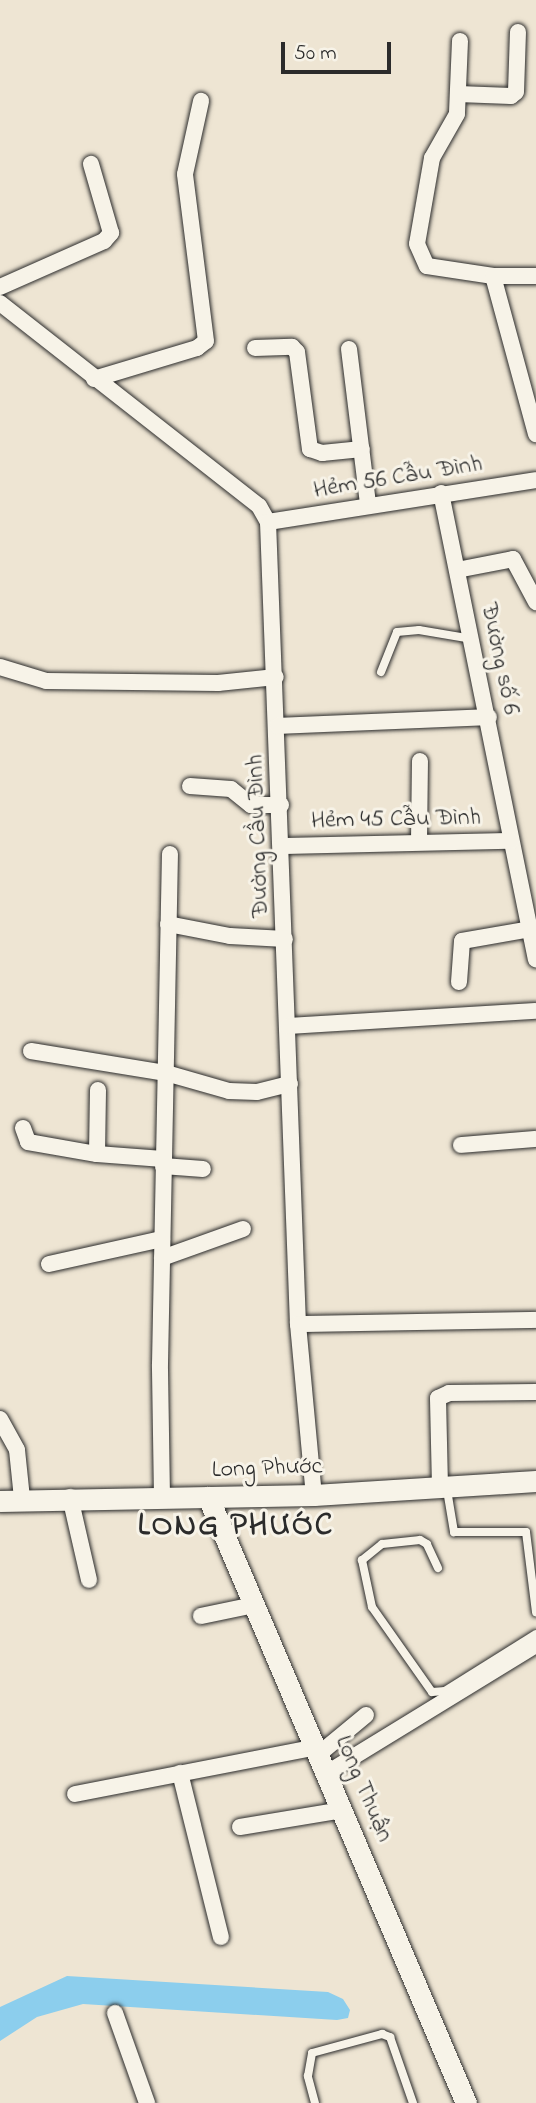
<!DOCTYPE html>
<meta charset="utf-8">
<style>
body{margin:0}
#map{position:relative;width:536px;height:2103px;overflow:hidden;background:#eee5d3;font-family:"Indie Flower",sans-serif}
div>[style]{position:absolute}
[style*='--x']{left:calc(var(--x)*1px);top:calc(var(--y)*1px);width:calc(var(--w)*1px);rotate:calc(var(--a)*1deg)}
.water>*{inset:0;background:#8cceed}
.roads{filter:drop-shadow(0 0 2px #2b2b2b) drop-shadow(0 0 2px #2b2b2b)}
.lane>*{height:8px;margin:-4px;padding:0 4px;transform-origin:4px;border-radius:4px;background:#f7f3e8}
.street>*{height:16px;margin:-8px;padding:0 8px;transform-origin:8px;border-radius:8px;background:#f7f3e8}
.secondary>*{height:21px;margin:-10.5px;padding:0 10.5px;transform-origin:10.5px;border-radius:10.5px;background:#f7f3e8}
span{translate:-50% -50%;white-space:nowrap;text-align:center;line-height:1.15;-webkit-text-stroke:6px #f7f3e8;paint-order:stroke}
.street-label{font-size:24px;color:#2b2b2b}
.district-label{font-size:32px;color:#2b2b2b;font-weight:700;letter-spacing:2px}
.scale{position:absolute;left:281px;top:42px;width:110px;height:32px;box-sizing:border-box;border:4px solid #2b2b2b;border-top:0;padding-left:9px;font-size:21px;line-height:24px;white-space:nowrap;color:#2b2b2b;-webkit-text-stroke:5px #f7f3e8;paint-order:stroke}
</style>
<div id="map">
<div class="water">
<div style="clip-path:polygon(67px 1976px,328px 1992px,343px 1999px,350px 2010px,348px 2018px,337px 2020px,83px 2004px,37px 2017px,0 2041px,0 2007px)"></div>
</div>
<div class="roads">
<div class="lane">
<div style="--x:381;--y:672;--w:43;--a:-68.2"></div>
<div style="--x:397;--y:632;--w:22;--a:-5"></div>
<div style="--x:419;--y:630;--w:54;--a:9.6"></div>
<div style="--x:447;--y:1490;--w:43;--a:80.5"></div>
<div style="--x:454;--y:1532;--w:72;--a:0"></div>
<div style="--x:526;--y:1532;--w:81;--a:82.9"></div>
<div style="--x:438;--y:1568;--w:26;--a:-115"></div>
<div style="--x:427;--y:1544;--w:8;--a:-150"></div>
<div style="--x:420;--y:1540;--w:38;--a:174"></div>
<div style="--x:382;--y:1544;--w:26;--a:141"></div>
<div style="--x:362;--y:1560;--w:48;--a:78"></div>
<div style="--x:372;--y:1607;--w:104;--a:54.8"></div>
<div style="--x:432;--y:1692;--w:13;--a:-4"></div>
<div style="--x:445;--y:1691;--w:107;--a:-32.1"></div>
<div style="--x:315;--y:2103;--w:28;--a:-105"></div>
<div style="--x:308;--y:2076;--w:23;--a:-80"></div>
<div style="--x:312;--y:2053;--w:73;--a:-15.2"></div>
<div style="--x:382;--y:2034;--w:9;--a:21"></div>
<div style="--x:390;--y:2037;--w:70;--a:70.8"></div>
</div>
<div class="street">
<div style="--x:460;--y:41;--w:73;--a:92.4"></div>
<div style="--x:457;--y:114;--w:51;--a:119.6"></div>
<div style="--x:432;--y:158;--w:87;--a:99.9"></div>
<div style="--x:417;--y:244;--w:24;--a:66"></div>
<div style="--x:427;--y:266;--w:67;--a:8.6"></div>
<div style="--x:493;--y:276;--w:164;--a:74.8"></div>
<div style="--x:458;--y:94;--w:53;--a:2.2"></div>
<div style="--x:511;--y:96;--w:6;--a:-39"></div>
<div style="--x:516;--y:92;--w:60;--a:-88.1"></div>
<div style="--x:493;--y:276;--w:43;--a:0"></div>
<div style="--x:0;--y:287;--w:114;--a:-23.9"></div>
<div style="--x:104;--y:241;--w:11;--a:-49"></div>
<div style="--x:111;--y:233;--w:72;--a:-106.2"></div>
<div style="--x:0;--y:303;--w:329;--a:38.1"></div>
<div style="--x:259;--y:506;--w:18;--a:61"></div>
<div style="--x:268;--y:522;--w:803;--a:87.86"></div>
<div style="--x:298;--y:1324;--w:172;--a:84.7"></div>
<div style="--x:255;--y:348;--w:37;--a:-2"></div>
<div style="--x:292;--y:347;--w:7;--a:45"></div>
<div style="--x:297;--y:352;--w:98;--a:82.4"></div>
<div style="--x:310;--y:449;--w:13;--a:18"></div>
<div style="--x:322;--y:453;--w:40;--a:-5.7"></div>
<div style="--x:349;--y:349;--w:156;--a:83"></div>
<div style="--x:94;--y:379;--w:108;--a:-16.8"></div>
<div style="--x:197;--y:348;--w:11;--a:-38"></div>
<div style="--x:206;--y:341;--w:168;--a:-97.2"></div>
<div style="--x:185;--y:174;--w:75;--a:-77.6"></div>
<div style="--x:441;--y:493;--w:476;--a:78.5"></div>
<div style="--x:268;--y:522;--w:271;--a:-8.9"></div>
<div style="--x:457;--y:570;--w:57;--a:-11.1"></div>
<div style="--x:513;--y:559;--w:49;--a:61.9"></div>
<div style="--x:0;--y:667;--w:48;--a:16.9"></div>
<div style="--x:46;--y:681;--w:172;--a:0.7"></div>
<div style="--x:218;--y:683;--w:58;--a:-5.9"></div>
<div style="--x:278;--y:726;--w:211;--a:-2.4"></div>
<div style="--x:190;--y:786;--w:41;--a:4.2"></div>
<div style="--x:231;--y:789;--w:26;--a:39"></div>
<div style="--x:251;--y:805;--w:30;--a:0"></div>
<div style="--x:419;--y:841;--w:80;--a:-89.3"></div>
<div style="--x:282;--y:846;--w:229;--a:-1.3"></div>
<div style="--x:168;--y:924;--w:63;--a:11"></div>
<div style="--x:230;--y:936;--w:55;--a:3.1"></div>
<div style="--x:459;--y:982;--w:41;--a:-85.8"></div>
<div style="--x:462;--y:941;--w:69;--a:-10"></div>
<div style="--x:288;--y:1026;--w:248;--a:-3.5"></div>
<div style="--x:31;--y:1051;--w:137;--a:9.3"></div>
<div style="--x:166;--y:1073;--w:66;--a:15.9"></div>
<div style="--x:229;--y:1091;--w:28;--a:2"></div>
<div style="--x:257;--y:1092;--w:34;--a:-14"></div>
<div style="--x:23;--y:1128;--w:15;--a:70"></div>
<div style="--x:28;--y:1142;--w:70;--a:9.9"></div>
<div style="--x:97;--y:1154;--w:66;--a:4.3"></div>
<div style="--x:461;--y:1145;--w:75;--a:-4.6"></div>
<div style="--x:97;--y:1154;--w:64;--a:-89.1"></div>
<div style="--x:163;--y:1166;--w:40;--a:4.3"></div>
<div style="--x:162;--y:1258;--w:86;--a:-19.7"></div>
<div style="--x:49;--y:1264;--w:116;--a:-12.5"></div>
<div style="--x:298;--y:1324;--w:238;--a:-1"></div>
<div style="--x:0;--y:1419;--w:35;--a:61"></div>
<div style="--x:17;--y:1450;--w:48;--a:84.1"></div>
<div style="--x:440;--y:1487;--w:89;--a:-91.3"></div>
<div style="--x:438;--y:1398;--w:12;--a:-24"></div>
<div style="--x:449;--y:1393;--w:87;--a:-0.7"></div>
<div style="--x:70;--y:1497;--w:85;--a:77.1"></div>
<div style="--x:162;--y:1497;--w:133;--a:-90.9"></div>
<div style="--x:160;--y:1364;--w:510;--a:-88.88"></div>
<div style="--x:201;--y:1616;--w:54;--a:-11.7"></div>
<div style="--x:319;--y:1754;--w:61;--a:-39.7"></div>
<div style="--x:180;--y:1773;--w:169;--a:76"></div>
<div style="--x:327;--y:1773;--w:245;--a:-31.5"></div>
<div style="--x:75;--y:1794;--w:246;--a:-11"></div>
<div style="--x:240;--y:1827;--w:104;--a:-9.4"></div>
<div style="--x:115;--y:2013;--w:96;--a:70.4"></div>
</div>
<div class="secondary">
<div style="--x:208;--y:1497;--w:659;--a:66.94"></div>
<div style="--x:0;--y:1501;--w:314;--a:-1.1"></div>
<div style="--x:314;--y:1495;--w:222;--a:-3.6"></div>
</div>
</div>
<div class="street-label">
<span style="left:398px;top:478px;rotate:-9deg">Hẻm 56 Cẫu Đình</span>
<span style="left:499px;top:659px;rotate:78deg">Đường số 6</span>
<span style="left:396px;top:820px;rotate:-1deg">Hẻm 45 Cẫu Đình</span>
<span style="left:259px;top:836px;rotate:-92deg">Đường Cầu Đình</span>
<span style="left:267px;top:1469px;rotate:-2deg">Long Phước</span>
<span style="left:363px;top:1789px;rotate:67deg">Long Thuận</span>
</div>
<div class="district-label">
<span style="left:236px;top:1527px">LONG PHƯỚC</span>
</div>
<div class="scale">50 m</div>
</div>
